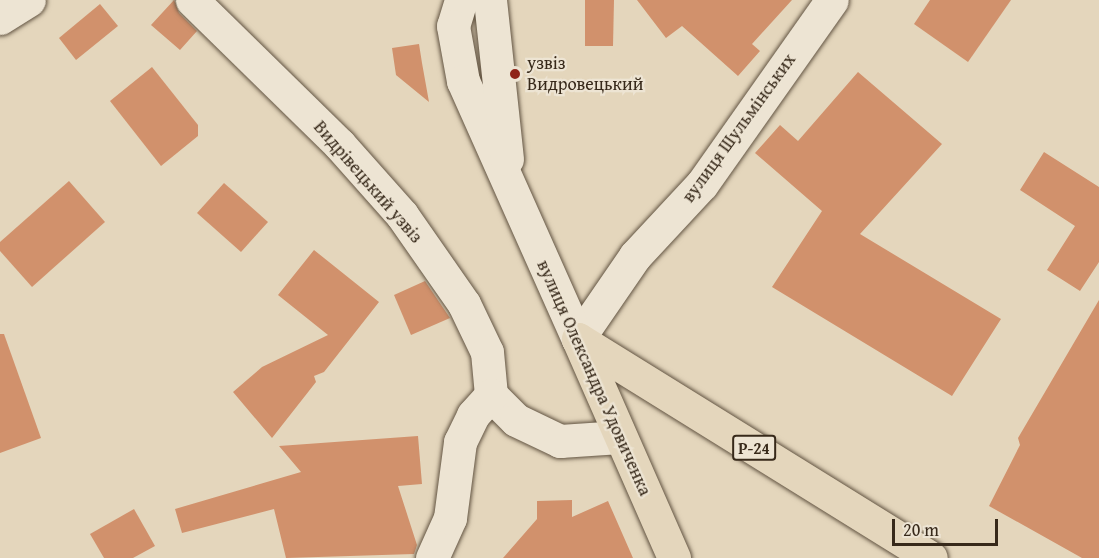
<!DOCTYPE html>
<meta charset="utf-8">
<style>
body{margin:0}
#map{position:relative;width:1099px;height:558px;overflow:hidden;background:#e4d6bc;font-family:"Gentium Book Plus",serif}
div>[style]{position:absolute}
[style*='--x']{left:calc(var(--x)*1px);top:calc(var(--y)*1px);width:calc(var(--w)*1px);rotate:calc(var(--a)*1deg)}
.building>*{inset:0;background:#d1916c}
.roads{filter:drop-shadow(0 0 2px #625442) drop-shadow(0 0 2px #625442)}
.minor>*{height:33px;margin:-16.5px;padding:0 16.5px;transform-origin:16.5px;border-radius:16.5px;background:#ede4d3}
.secondary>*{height:33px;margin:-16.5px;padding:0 16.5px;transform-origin:16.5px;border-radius:16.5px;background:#ede4d3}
.primary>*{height:33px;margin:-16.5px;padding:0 16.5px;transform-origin:16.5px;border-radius:16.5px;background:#e4d6bc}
.dots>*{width:16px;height:16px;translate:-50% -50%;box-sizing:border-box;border:3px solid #ede4d3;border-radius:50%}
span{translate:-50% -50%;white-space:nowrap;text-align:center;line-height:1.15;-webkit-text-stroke:4.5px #ede4d3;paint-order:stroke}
.shield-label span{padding:2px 4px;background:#ede4d3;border:2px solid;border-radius:4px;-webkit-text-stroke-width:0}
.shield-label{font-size:16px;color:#37291a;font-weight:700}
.poi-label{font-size:18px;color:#37291a}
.left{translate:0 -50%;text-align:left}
.street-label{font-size:18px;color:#37291a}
.scale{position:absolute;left:892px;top:519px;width:106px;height:27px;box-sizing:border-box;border:3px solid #37291a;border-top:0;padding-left:8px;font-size:18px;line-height:21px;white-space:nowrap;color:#37291a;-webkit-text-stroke:4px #ede4d3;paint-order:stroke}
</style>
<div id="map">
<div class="building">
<div style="clip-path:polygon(174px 0,179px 13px,197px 31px,180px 50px,151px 25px)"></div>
<div style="clip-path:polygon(585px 0,614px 0,613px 46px,585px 46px)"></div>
<div style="clip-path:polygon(637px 0,792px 0,752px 44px,760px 51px,738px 76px,682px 26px,666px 38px)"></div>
<div style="clip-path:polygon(930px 0,1011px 0,968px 62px,914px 24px)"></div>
<div style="clip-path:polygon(100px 4px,118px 26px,76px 60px,59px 38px)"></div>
<div style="clip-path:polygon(419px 44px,422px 63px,429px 102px,396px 75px,392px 48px)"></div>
<div style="clip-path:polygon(152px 67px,198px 125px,198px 136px,161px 166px,110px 101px)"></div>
<div style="clip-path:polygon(858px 72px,942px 144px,860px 234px,1001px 319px,952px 396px,772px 287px,822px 211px,755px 153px,780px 125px,798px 141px)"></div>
<div style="clip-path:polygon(1044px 152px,1099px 187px,1099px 262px,1080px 291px,1047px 270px,1075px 226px,1020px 190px)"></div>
<div style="clip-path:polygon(69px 181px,105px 222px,32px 287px,0 251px,0 242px)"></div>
<div style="clip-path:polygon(224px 183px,268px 222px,241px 252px,197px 213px)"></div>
<div style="clip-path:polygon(314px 250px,379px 302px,324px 372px,314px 376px,316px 382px,272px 438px,233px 392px,262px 367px,328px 335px,278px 295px)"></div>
<div style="clip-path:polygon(425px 281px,450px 318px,411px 335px,394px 295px)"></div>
<div style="clip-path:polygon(1099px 300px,1099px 558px,1082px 558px,989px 506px,1020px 445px,1018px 438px)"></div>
<div style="clip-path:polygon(0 334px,4px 334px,41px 438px,0 453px)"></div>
<div style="clip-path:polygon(418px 436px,422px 484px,398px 486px,417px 545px,414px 554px,286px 558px,274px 509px,182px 533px,175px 509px,301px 472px,279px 446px)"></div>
<div style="clip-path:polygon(572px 500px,572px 517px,608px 501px,633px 558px,503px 558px,537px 519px,537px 501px)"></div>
<div style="clip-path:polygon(134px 509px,155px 546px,133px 558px,104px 558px,90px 534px)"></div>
</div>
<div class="roads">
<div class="minor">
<div style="--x:192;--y:0;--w:206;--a:44.4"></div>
<div style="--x:339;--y:144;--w:95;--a:48.4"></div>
<div style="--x:402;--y:215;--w:108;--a:55.1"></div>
<div style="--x:464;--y:304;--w:53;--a:64.4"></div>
<div style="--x:487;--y:352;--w:43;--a:84.7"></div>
<div style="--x:491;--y:395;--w:35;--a:45"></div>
<div style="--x:516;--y:420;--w:49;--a:25.5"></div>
<div style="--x:560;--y:441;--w:60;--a:-3.8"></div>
<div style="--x:0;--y:18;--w:34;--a:-32"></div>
<div style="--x:578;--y:339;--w:101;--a:-55.5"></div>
<div style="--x:635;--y:256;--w:98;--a:-47.1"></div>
<div style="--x:702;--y:184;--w:225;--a:-54.8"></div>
<div style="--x:432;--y:558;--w:44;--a:-65.8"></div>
<div style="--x:450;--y:518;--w:77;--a:-82.5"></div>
<div style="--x:460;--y:442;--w:30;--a:-64"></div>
<div style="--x:473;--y:415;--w:27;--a:-48"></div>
</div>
<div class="secondary">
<div style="--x:461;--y:0;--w:27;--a:107"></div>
<div style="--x:453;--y:26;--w:56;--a:79.7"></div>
<div style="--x:463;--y:81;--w:282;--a:66"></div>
<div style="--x:490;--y:0;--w:160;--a:83.9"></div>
</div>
<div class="primary">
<div style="--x:578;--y:339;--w:415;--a:31.8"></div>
<div style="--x:578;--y:339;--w:239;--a:66.3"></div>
</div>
</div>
<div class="dots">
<div style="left:515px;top:74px;background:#8f2418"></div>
</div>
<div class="shield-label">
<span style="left:754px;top:448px">Р-24</span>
</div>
<div class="poi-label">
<span class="left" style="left:527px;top:74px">узвіз<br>Видровецький</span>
</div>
<div class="street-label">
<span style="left:739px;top:128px;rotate:-54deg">вулиця Шульмінських</span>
<span style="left:368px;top:182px;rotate:49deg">Видрівецький узвіз</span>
<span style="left:594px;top:378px;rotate:66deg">вулиця Олександра Удовиченка</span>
</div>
<div class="scale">20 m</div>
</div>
